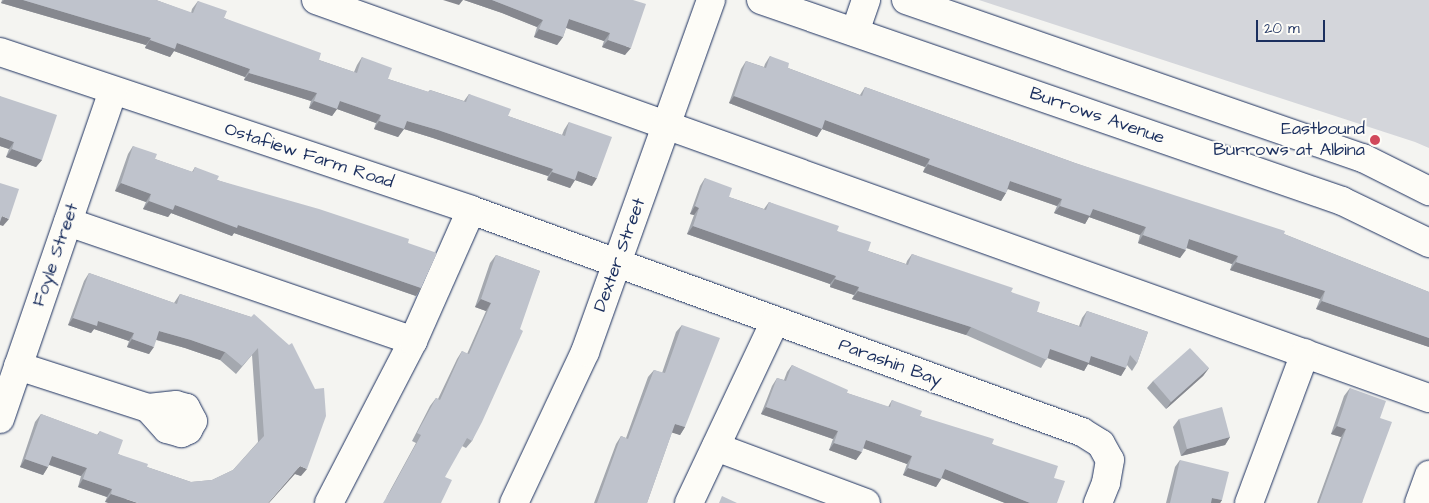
<!DOCTYPE html>
<style>
body{margin:0}
#map{position:relative;width:1429px;height:503px;overflow:hidden;background:#f4f4f1;font-family:"Architects Daughter",sans-serif}
div>[style]{position:absolute}
[style*='--x']{left:calc(var(--x)*1px);top:calc(var(--y)*1px);width:calc(var(--w)*1px);rotate:calc(var(--a)*1deg)}
.green>*{inset:0;background:#d4d6db}
.roads{filter:drop-shadow(0 0 1px #1b2f5e) drop-shadow(0 0 1px #1b2f5e)}
.minor>*{height:28px;margin:-14px;padding:0 14px;transform-origin:14px;border-radius:14px;background:#fdfcf7}
.wall>*{inset:0;background:#a4a8af}
.shaded-wall>*{inset:0;background:#86888f}
.building>*{inset:0;background:#bfc3cc}
.dots>*{width:14px;height:14px;translate:-50% -50%;box-sizing:border-box;border:2px solid #fdfcf7;border-radius:50%}
span{translate:-50% -50%;white-space:nowrap;text-align:center;line-height:1.15;-webkit-text-stroke:4px #fdfcf7;paint-order:stroke}
.street-label{font-size:18px;color:#1b2f5e}
.poi-label{font-size:18px;color:#1b2f5e}
.right{translate:-100% -50%;text-align:right}
.scale{position:absolute;left:1256px;top:20px;width:69px;height:22px;box-sizing:border-box;border:2px solid #1b2f5e;border-top:0;padding-left:6px;font-size:15px;line-height:18px;white-space:nowrap;color:#1b2f5e;-webkit-text-stroke:4px #fdfcf7;paint-order:stroke}
</style>
<div id="map">
<div class="green">
<div style="clip-path:polygon(979px 0,1429px 0,1429px 148px,1415px 142px)"></div>
</div>
<div class="roads">
<div class="minor">
<div style="--x:316;--y:0;--w:1182;--a:19.68"></div>
<div style="--x:761;--y:0;--w:615;--a:19.08"></div>
<div style="--x:1342;--y:201;--w:97;--a:25.8"></div>
<div style="--x:906;--y:0;--w:484;--a:19.1"></div>
<div style="--x:1363;--y:158;--w:74;--a:26.6"></div>
<div style="--x:855;--y:32;--w:34;--a:-71"></div>
<div style="--x:0;--y:52;--w:497;--a:18.5"></div>
<div style="--x:471;--y:210;--w:650;--a:19.97"></div>
<div style="--x:1082;--y:432;--w:22;--a:32"></div>
<div style="--x:1101;--y:444;--w:18;--a:61"></div>
<div style="--x:1110;--y:460;--w:23;--a:100"></div>
<div style="--x:1106;--y:483;--w:22;--a:112"></div>
<div style="--x:68;--y:222;--w:365;--a:19"></div>
<div style="--x:18;--y:366;--w:137;--a:17.9"></div>
<div style="--x:148;--y:408;--w:28;--a:48"></div>
<div style="--x:167;--y:429;--w:15;--a:16"></div>
<div style="--x:181;--y:433;--w:8;--a:-23"></div>
<div style="--x:188;--y:430;--w:10;--a:-61"></div>
<div style="--x:193;--y:421;--w:15;--a:-118"></div>
<div style="--x:186;--y:408;--w:10;--a:-163"></div>
<div style="--x:176;--y:405;--w:28;--a:174"></div>
<div style="--x:0;--y:419;--w:347;--a:-71"></div>
<div style="--x:716;--y:447;--w:160;--a:20.5"></div>
<div style="--x:329;--y:503;--w:182;--a:-62.6"></div>
<div style="--x:413;--y:341;--w:143;--a:-66.1"></div>
<div style="--x:514;--y:503;--w:167;--a:-64.8"></div>
<div style="--x:585;--y:352;--w:374;--a:-70.3"></div>
<div style="--x:689;--y:503;--w:201;--a:-64.7"></div>
<div style="--x:1249;--y:503;--w:160;--a:-69.5"></div>
<div style="--x:1419;--y:503;--w:30;--a:-70"></div>
</div>
</div>
<div class="wall">
<div style="clip-path:polygon(2px 0,156px 0,191px 13px,192px 9px,198px 1px,224px 18px,319px 60px,354px 72px,357px 65px,362px 57px,388px 79px,428px 92px,430px 90px,464px 101px,469px 94px,508px 116px,562px 135px,564px 130px,569px 122px,592px 186px,575px 180px,570px 188px,547px 180px,548px 176px,433px 138px,404px 129px,398px 137px,374px 129px,376px 123px,337px 109px,332px 116px,309px 108px,311px 101px,244px 80px,245px 77px,174px 51px,170px 57px,145px 48px,146px 45px,1px 3px)"></div>
<div style="clip-path:polygon(464px 0,633px 0,625px 55px,602px 47px,604px 41px,566px 28px,563px 37px,557px 45px,534px 37px,537px 27px,502px 13px)"></div>
<div style="clip-path:polygon(770px 56px,788px 68px,860px 95px,865px 87px,1075px 163px,1284px 234px,1429px 292px,1429px 347px,1316px 309px,1320px 299px,1230px 270px,1232px 264px,1186px 248px,1180px 258px,1138px 243px,1140px 235px,1089px 217px,1085px 224px,1054px 213px,1057px 206px,1008px 189px,1001px 201px,923px 172px,925px 167px,822px 129px,817px 137px,729px 103px,741px 69px,746px 61px,764px 67px,765px 64px)"></div>
<div style="clip-path:polygon(0 96px,42px 160px,36px 167px,6px 157px,9px 149px,0 146px)"></div>
<div style="clip-path:polygon(133px 146px,155px 159px,192px 172px,195px 167px,217px 180px,408px 243px,421px 288px,416px 296px,234px 233px,232px 236px,171px 213px,168px 217px,143px 209px,146px 202px,115px 191px,128px 154px)"></div>
<div style="clip-path:polygon(705px 178px,729px 197px,764px 209px,769px 202px,837px 231px,868px 251px,906px 264px,907px 261px,912px 254px,1011px 292px,1037px 312px,1079px 326px,1082px 318px,1087px 311px,1148px 332px,1137px 363px,1132px 371px,1127px 365px,1121px 376px,1088px 364px,1084px 371px,1047px 358px,1041px 368px,966px 335px,852px 299px,854px 295px,830px 287px,830px 284px,687px 234px,694px 215px,690px 214px,700px 186px)"></div>
<div style="clip-path:polygon(496px 255px,540px 271px,472px 441px,466px 448px,462px 446px,386px 498px,416px 443px,412px 441px,430px 406px,436px 398px,438px 399px,457px 359px,462px 351px,467px 354px,486px 311px,475px 307px,490px 263px)"></div>
<div style="clip-path:polygon(89px 273px,174px 303px,180px 294px,251px 317px,301px 476px,295px 474px,105px 502px,107px 497px,78px 487px,81px 476px,49px 465px,43px 475px,20px 467px,35px 422px,41px 414px,97px 435px,100px 431px,118px 454px,147px 467px,191px 482px,212px 480px,233px 470px,258px 442px,252px 355px,236px 374px,220px 360px,185px 348px,156px 340px,149px 354px,127px 347px,129px 341px,94px 329px,91px 333px,68px 325px,84px 281px)"></div>
<div style="clip-path:polygon(682px 325px,685px 427px,680px 435px,672px 432px,647px 503px,594px 503px,616px 444px,621px 436px,626px 438px,648px 377px,654px 370px,662px 373px,676px 332px)"></div>
<div style="clip-path:polygon(792px 365px,847px 393px,888px 407px,892px 400px,920px 416px,992px 444px,1054px 478px,1057px 503px,1005px 503px,942px 478px,936px 487px,903px 475px,907px 464px,863px 448px,856px 460px,829px 450px,833px 439px,761px 414px,772px 386px,777px 378px,784px 380px,787px 372px)"></div>
<div style="clip-path:polygon(1209px 368px,1203px 376px,1166px 409px,1147px 388px,1153px 381px)"></div>
<div style="clip-path:polygon(1350px 388px,1380px 418px,1362px 503px,1317px 503px,1341px 437px,1331px 434px,1344px 396px)"></div>
<div style="clip-path:polygon(1179px 419px,1230px 437px,1225px 445px,1181px 456px,1173px 427px)"></div>
<div style="clip-path:polygon(1180px 460px,1222px 500px,1220px 503px,1166px 503px,1175px 467px)"></div>
</div>
<div class="shaded-wall">
<div style="clip-path:polygon(4px 0,23px 0,151px 38px,146px 45px,1px 3px)"></div>
<div style="clip-path:polygon(443px 0,463px 0,459px 5px)"></div>
<div style="clip-path:polygon(464px 0,492px 0,543px 20px,537px 27px,502px 13px)"></div>
<div style="clip-path:polygon(569px 19px,610px 33px,604px 41px,564px 27px)"></div>
<div style="clip-path:polygon(539px 29px,563px 37px,557px 45px,534px 37px)"></div>
<div style="clip-path:polygon(150px 40px,177px 43px,250px 69px,245px 77px,174px 51px,170px 57px,145px 48px)"></div>
<div style="clip-path:polygon(608px 40px,631px 48px,625px 55px,602px 47px)"></div>
<div style="clip-path:polygon(249px 73px,317px 93px,311px 101px,244px 80px)"></div>
<div style="clip-path:polygon(734px 96px,825px 120px,930px 159px,925px 167px,822px 129px,817px 137px,729px 103px)"></div>
<div style="clip-path:polygon(314px 101px,340px 101px,381px 115px,376px 123px,337px 109px,332px 116px,309px 108px)"></div>
<div style="clip-path:polygon(379px 121px,407px 121px,438px 130px,553px 169px,548px 176px,433px 138px,404px 129px,398px 137px,374px 129px)"></div>
<div style="clip-path:polygon(0 137px,14px 142px,9px 149px,0 146px)"></div>
<div style="clip-path:polygon(12px 149px,42px 160px,36px 167px,6px 157px)"></div>
<div style="clip-path:polygon(928px 164px,1006px 193px,1001px 201px,923px 172px)"></div>
<div style="clip-path:polygon(578px 171px,597px 178px,592px 186px,575px 180px,570px 188px,547px 180px,552px 172px)"></div>
<div style="clip-path:polygon(1010px 181px,1062px 199px,1057px 206px,1005px 188px)"></div>
<div style="clip-path:polygon(121px 183px,151px 194px,146px 202px,115px 191px)"></div>
<div style="clip-path:polygon(149px 201px,175px 205px,238px 225px,421px 288px,416px 296px,234px 233px,232px 236px,171px 213px,168px 217px,143px 209px)"></div>
<div style="clip-path:polygon(695px 206px,699px 208px,694px 215px,690px 214px)"></div>
<div style="clip-path:polygon(1060px 206px,1093px 209px,1146px 227px,1140px 235px,1089px 217px,1085px 224px,1054px 213px)"></div>
<div style="clip-path:polygon(2px 216px,9px 219px,3px 226px,0 225px,0 219px)"></div>
<div style="clip-path:polygon(693px 226px,836px 276px,830px 284px,687px 234px)"></div>
<div style="clip-path:polygon(1143px 235px,1186px 250px,1180px 258px,1138px 243px)"></div>
<div style="clip-path:polygon(1189px 239px,1238px 256px,1232px 264px,1184px 247px)"></div>
<div style="clip-path:polygon(1236px 262px,1325px 291px,1320px 299px,1230px 270px)"></div>
<div style="clip-path:polygon(835px 279px,859px 287px,854px 295px,830px 287px)"></div>
<div style="clip-path:polygon(858px 291px,971px 327px,966px 335px,852px 299px)"></div>
<div style="clip-path:polygon(481px 299px,491px 303px,486px 311px,475px 307px)"></div>
<div style="clip-path:polygon(1322px 301px,1429px 338px,1429px 347px,1316px 309px)"></div>
<div style="clip-path:polygon(73px 318px,98px 321px,134px 333px,129px 341px,94px 329px,91px 333px,68px 325px)"></div>
<div style="clip-path:polygon(159px 331px,191px 340px,225px 352px,220px 360px,185px 348px,154px 339px)"></div>
<div style="clip-path:polygon(132px 339px,154px 347px,149px 354px,127px 347px)"></div>
<div style="clip-path:polygon(1050px 349px,1091px 356px,1126px 368px,1121px 376px,1088px 364px,1084px 371px,1045px 357px)"></div>
<div style="clip-path:polygon(1209px 368px,1203px 376px,1166px 409px,1171px 402px)"></div>
<div style="clip-path:polygon(766px 407px,838px 431px,833px 439px,761px 414px)"></div>
<div style="clip-path:polygon(675px 424px,685px 427px,680px 435px,670px 432px)"></div>
<div style="clip-path:polygon(1337px 426px,1346px 429px,1341px 437px,1331px 434px)"></div>
<div style="clip-path:polygon(1230px 437px,1225px 445px,1181px 456px,1187px 449px)"></div>
<div style="clip-path:polygon(866px 440px,912px 456px,907px 464px,860px 447px)"></div>
<div style="clip-path:polygon(834px 443px,862px 452px,856px 460px,829px 450px)"></div>
<div style="clip-path:polygon(52px 456px,87px 468px,81px 476px,47px 464px)"></div>
<div style="clip-path:polygon(25px 459px,48px 467px,43px 475px,20px 467px)"></div>
<div style="clip-path:polygon(300px 466px,307px 469px,301px 476px,295px 474px,269px 503px,268px 503px)"></div>
<div style="clip-path:polygon(908px 468px,941px 479px,936px 487px,903px 475px)"></div>
<div style="clip-path:polygon(945px 469px,1030px 503px,1005px 503px,939px 477px)"></div>
<div style="clip-path:polygon(83px 479px,112px 489px,107px 497px,78px 487px)"></div>
<div style="clip-path:polygon(111px 494px,138px 503px,108px 503px,105px 502px)"></div>
<div style="clip-path:polygon(1212px 498px,1222px 500px,1220px 503px,1209px 503px)"></div>
</div>
<div class="building">
<div style="clip-path:polygon(23px 0,156px 0,193px 13px,198px 1px,227px 11px,224px 18px,321px 53px,319px 60px,357px 73px,362px 57px,392px 68px,388px 79px,429px 92px,430px 90px,466px 102px,469px 94px,511px 109px,508px 116px,565px 136px,569px 122px,612px 137px,597px 178px,578px 171px,575px 180px,552px 172px,553px 169px,438px 130px,407px 121px,404px 129px,379px 121px,381px 115px,340px 101px,337px 109px,314px 101px,317px 93px,249px 73px,250px 69px,177px 43px,175px 49px,150px 40px,151px 38px)"></div>
<div style="clip-path:polygon(492px 0,633px 0,646px 4px,631px 48px,608px 40px,610px 33px,569px 19px,563px 37px,539px 29px,543px 20px)"></div>
<div style="clip-path:polygon(770px 56px,789px 63px,788px 68px,862px 96px,865px 87px,1075px 163px,1285px 231px,1284px 234px,1429px 292px,1429px 338px,1322px 301px,1325px 291px,1236px 262px,1238px 256px,1189px 239px,1186px 250px,1143px 235px,1146px 227px,1093px 209px,1090px 216px,1060px 206px,1062px 199px,1010px 181px,1006px 193px,928px 164px,930px 159px,825px 120px,822px 129px,734px 96px,746px 61px,766px 68px)"></div>
<div style="clip-path:polygon(0 96px,57px 115px,42px 160px,12px 149px,14px 142px,0 137px)"></div>
<div style="clip-path:polygon(133px 146px,157px 154px,155px 159px,193px 172px,195px 167px,219px 176px,217px 180px,319px 209px,409px 239px,408px 243px,437px 253px,421px 288px,238px 225px,237px 228px,175px 205px,173px 210px,149px 201px,151px 194px,121px 183px)"></div>
<div style="clip-path:polygon(705px 178px,732px 188px,729px 197px,766px 210px,769px 202px,839px 226px,837px 231px,871px 242px,868px 251px,908px 265px,912px 254px,1013px 288px,1011px 292px,1040px 302px,1037px 312px,1081px 327px,1087px 311px,1148px 332px,1137px 363px,1130px 355px,1126px 368px,1091px 356px,1089px 363px,1050px 349px,1047px 360px,971px 327px,858px 291px,859px 287px,835px 279px,836px 276px,693px 226px,699px 208px,695px 206px)"></div>
<div style="clip-path:polygon(0 183px,19px 189px,9px 219px,2px 216px,0 222px)"></div>
<div style="clip-path:polygon(496px 255px,540px 271px,520px 329px,523px 331px,482px 422px,472px 441px,467px 438px,445px 477px,452px 480px,441px 503px,383px 503px,391px 490px,421px 435px,417px 433px,436px 398px,440px 400px,462px 351px,469px 354px,491px 303px,481px 299px)"></div>
<div style="clip-path:polygon(89px 273px,177px 304px,180px 294px,251px 317px,254px 314px,289px 345px,292px 343px,315px 389px,324px 388px,326px 416px,307px 469px,300px 466px,268px 503px,138px 503px,111px 494px,112px 489px,83px 479px,87px 468px,52px 456px,48px 467px,25px 459px,41px 414px,98px 435px,100px 431px,123px 440px,118px 454px,148px 464px,147px 467px,191px 482px,212px 480px,233px 470px,264px 436px,258px 348px,242px 366px,225px 352px,191px 340px,159px 331px,154px 347px,132px 339px,134px 333px,98px 321px,97px 326px,73px 318px)"></div>
<div style="clip-path:polygon(682px 325px,720px 338px,685px 427px,675px 424px,647px 503px,597px 503px,621px 436px,628px 439px,654px 370px,665px 373px)"></div>
<div style="clip-path:polygon(1190px 348px,1209px 368px,1171px 402px,1153px 381px)"></div>
<div style="clip-path:polygon(792px 365px,848px 390px,847px 393px,890px 407px,892px 400px,922px 411px,920px 416px,994px 439px,992px 444px,1058px 466px,1054px 478px,1065px 481px,1057px 503px,1030px 503px,945px 469px,941px 479px,908px 468px,912px 456px,866px 440px,862px 452px,834px 443px,838px 431px,766px 407px,777px 378px,786px 381px)"></div>
<div style="clip-path:polygon(1350px 388px,1386px 401px,1380px 418px,1392px 422px,1362px 503px,1319px 503px,1346px 429px,1337px 426px)"></div>
<div style="clip-path:polygon(1222px 407px,1230px 437px,1187px 449px,1179px 419px)"></div>
<div style="clip-path:polygon(1180px 460px,1229px 472px,1222px 500px,1212px 498px,1211px 503px,1170px 503px)"></div>
<div style="clip-path:polygon(722px 496px,737px 503px,719px 503px)"></div>
</div>
<div class="dots">
<div style="left:1375px;top:140px;background:#d1495b"></div>
</div>
<div class="street-label">
<span style="left:1097px;top:116px;rotate:19deg">Burrows Avenue</span>
<span style="left:309px;top:156px;rotate:18deg">Ostafiew Farm Road</span>
<span style="left:56px;top:255px;rotate:-71deg">Foyle Street</span>
<span style="left:620px;top:255px;rotate:-70deg">Dexter Street</span>
<span style="left:890px;top:363px;rotate:20deg">Parashin Bay</span>
</div>
<div class="poi-label">
<span class="right" style="left:1365px;top:140px">Eastbound<br>Burrows at Albina</span>
</div>
<div class="scale">20 m</div>
</div>
